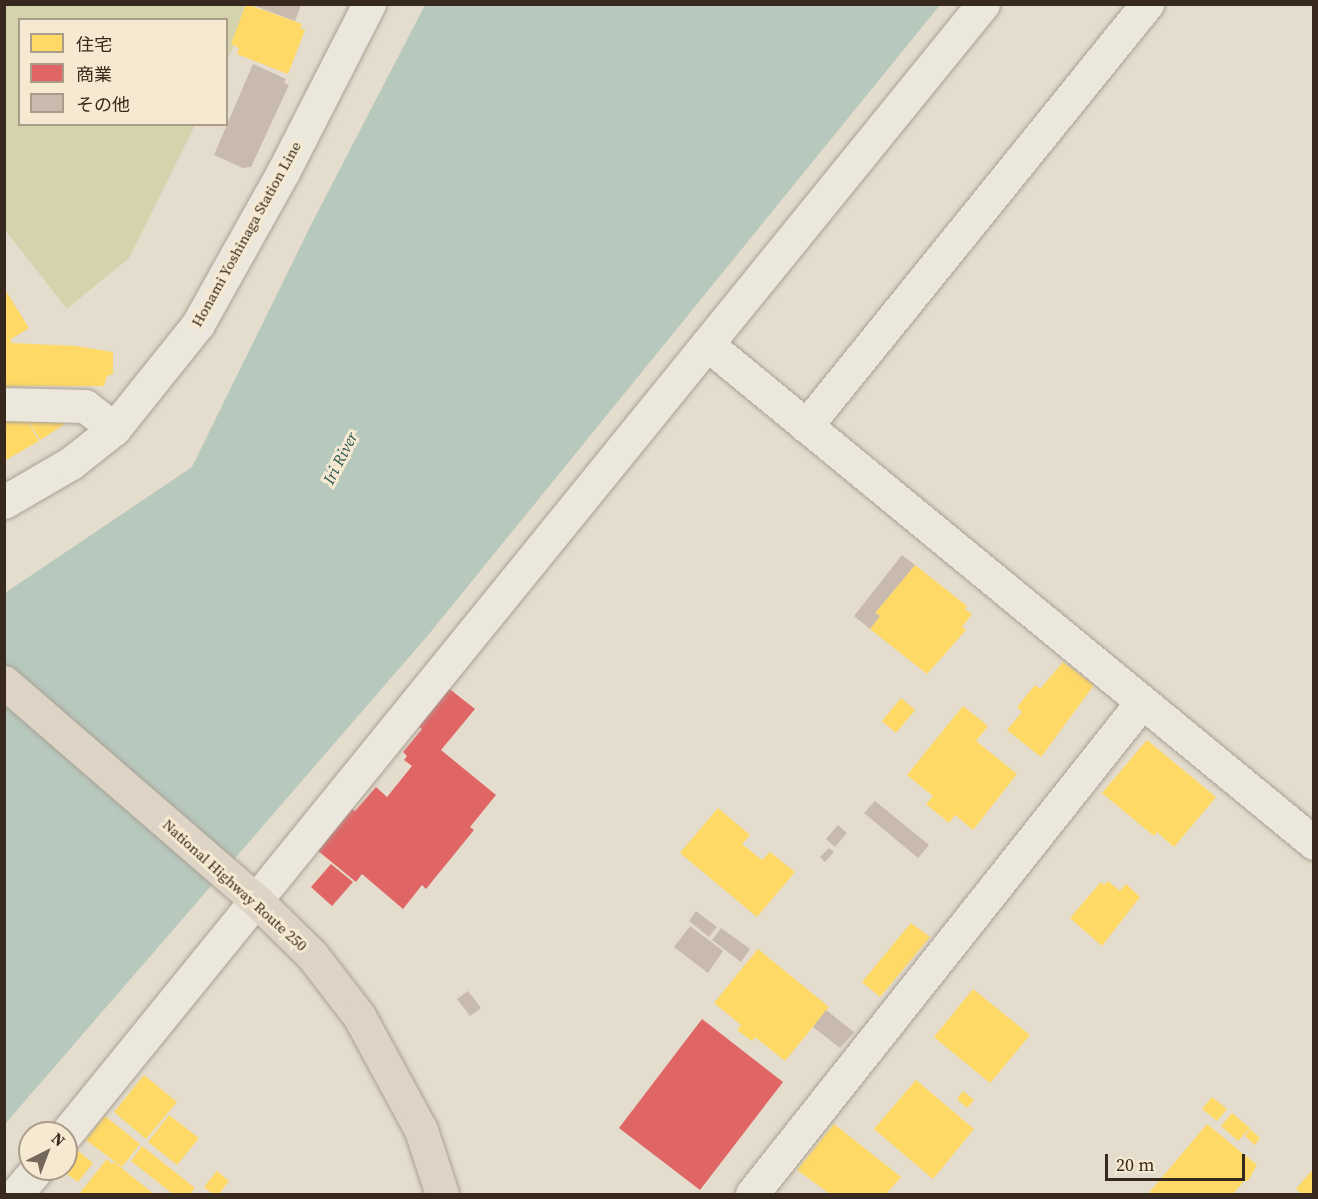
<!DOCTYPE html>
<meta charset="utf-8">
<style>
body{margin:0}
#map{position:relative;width:1318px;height:1199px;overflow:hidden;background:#e4dccc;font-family:"Source Serif 4","Noto Sans JP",serif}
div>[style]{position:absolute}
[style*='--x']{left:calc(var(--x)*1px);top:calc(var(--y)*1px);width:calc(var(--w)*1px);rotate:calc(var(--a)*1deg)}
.green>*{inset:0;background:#d5d3ae}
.water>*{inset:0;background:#b7c8bd}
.homes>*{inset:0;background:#ffd966}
.shops>*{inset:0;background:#e06666}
.building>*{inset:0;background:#c8baad}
.roads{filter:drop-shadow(0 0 2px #a9a195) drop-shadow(0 0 2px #a9a195)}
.minor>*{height:33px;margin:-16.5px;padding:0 16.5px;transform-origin:16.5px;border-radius:16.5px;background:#ece7dd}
.secondary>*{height:33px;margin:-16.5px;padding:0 16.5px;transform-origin:16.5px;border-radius:16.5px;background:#ece7dd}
.trunk>*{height:33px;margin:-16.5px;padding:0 16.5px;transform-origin:16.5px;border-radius:16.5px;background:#ddd4c6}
span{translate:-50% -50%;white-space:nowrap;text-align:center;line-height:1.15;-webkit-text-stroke:6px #f6e9d1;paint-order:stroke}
.street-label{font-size:15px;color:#37291d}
.water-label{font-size:16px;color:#2c5753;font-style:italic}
.frame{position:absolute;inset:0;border:6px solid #37291d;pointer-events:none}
.legend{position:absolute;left:18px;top:18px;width:210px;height:108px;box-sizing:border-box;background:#f6e9d1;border:2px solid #aa9c89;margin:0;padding:8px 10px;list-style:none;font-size:18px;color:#37291d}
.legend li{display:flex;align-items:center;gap:12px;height:30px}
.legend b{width:30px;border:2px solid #aa9c89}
.north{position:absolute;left:18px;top:1121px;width:60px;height:60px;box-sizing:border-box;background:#f6e9d1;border:2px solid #aa9c89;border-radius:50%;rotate:42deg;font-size:16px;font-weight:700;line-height:24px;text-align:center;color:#37291d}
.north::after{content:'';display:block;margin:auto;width:21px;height:27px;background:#74685a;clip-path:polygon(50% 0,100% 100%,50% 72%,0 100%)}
.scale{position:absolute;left:1105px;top:1154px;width:140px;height:27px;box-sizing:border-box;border:3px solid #37291d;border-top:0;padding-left:8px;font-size:18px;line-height:21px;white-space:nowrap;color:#37291d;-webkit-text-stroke:4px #f6e9d1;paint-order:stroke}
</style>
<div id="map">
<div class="green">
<div style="clip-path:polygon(5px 5px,254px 5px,227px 60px,226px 20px,20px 20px,20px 124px,195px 125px,129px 258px,67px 309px,5px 230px)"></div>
</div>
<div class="water">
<div style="clip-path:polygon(425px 5px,940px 5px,429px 634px,5px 1124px,5px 593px,192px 467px,312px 223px)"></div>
</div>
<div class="homes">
<div style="clip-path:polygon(246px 4px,302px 24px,300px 28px,305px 30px,288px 74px,237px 54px,239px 48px,231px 44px)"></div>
<div style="clip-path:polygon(4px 288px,29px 328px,11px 339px,11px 343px,76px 346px,113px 352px,113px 374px,107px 376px,104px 386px,11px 386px,10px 392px,4px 392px)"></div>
<div style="clip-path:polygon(4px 412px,22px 412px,39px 441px,4px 461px)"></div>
<div style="clip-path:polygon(23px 412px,58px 412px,65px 424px,40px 440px)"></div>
<div style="clip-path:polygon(915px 565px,967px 606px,965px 609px,972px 614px,962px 627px,966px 630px,927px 674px,870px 629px,880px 616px,875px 613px)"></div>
<div style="clip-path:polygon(1063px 662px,1094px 685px,1041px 757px,1007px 730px,1022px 712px,1017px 707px,1035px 685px,1040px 689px)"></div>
<div style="clip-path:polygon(901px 698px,915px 710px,896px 733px,882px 721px)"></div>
<div style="clip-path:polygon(963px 706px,988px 726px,976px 741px,1017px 774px,973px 830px,955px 815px,949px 823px,926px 804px,933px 796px,907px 775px)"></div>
<div style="clip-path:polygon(1147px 740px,1216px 797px,1174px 847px,1157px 832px,1154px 836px,1102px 793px)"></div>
<div style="clip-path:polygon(718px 808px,750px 835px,742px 844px,762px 860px,770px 852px,795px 872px,757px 917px,680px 853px)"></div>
<div style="clip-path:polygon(1108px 881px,1120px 891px,1126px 884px,1140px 897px,1102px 946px,1070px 918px,1101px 882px,1104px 885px)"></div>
<div style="clip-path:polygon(911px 923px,930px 937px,880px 997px,862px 982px)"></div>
<div style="clip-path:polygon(758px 949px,829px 1007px,785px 1061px,755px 1037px,752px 1041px,737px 1030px,741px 1025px,714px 1003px)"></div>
<div style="clip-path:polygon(973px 989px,1030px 1035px,990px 1083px,934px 1037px)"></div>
<div style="clip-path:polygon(144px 1075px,177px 1102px,146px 1139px,114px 1112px)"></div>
<div style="clip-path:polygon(916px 1080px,974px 1129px,933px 1179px,874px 1129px)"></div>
<div style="clip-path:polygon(963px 1091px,974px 1100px,967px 1108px,957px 1099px)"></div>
<div style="clip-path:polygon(1212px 1097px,1227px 1109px,1217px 1121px,1202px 1109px)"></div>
<div style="clip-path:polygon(1232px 1113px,1250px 1128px,1238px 1141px,1221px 1126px)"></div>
<div style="clip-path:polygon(169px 1115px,199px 1138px,177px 1165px,148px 1142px)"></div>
<div style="clip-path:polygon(105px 1116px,140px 1144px,122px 1167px,86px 1140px)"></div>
<div style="clip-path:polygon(834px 1124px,901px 1177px,886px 1194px,830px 1194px,797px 1170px)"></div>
<div style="clip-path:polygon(1207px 1124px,1257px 1165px,1248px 1181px,1244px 1181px,1233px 1194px,1148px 1194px)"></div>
<div style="clip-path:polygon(1250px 1129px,1260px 1138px,1255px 1145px,1245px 1136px)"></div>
<div style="clip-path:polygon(142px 1146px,195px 1188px,190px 1194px,173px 1194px,131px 1161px)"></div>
<div style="clip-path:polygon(77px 1150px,93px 1163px,78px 1182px,63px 1171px)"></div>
<div style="clip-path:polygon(107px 1159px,112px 1164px,114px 1162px,154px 1194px,79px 1194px)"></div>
<div style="clip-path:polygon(1314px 1168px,1314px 1194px,1302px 1194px,1296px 1189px)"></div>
<div style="clip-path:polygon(217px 1171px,229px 1181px,219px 1194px,213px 1194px,204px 1187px)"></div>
</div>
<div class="shops">
<div style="clip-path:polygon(447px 687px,475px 709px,441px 750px,496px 795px,470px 827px,474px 830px,426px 889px,422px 885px,403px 909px,362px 874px,356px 882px,317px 850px,352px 809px,355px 811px,376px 787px,387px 797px,412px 766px,404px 760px,407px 756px,403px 752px,422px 729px,415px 724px)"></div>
<div style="clip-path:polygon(331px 864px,353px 882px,332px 906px,311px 887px)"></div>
<div style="clip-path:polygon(702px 1019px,783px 1082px,700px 1190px,619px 1128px)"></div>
</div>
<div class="building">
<div style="clip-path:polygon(253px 5px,301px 5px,295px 21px)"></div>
<div style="clip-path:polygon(253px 64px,286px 79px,284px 83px,289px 85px,251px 167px,243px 168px,214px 155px)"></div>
<div style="clip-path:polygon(902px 555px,915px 565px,875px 613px,880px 616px,870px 629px,854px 616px)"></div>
<div style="clip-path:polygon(875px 801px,929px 845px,918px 858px,864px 813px)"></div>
<div style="clip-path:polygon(838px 825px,847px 833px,835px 847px,826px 839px)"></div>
<div style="clip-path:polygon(829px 848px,834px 852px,825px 862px,820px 857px)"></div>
<div style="clip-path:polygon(696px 911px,717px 927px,709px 937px,689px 921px)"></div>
<div style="clip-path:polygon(690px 926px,723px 951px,708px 973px,674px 947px)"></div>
<div style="clip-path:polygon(721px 928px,750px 949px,741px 962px,712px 940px)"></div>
<div style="clip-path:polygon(468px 991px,481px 1008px,470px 1016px,457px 999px)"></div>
<div style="clip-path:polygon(826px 1010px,854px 1032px,840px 1048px,813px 1027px)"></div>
</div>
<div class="roads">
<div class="minor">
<div style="--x:707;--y:344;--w:786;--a:39.42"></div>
<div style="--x:4;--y:404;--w:81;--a:1.4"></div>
<div style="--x:85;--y:406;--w:37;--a:38"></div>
<div style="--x:806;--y:426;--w:543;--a:-51.06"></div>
<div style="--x:66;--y:1134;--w:1455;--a:-50.94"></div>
<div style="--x:16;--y:1194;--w:33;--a:-50"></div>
<div style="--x:752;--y:1194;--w:628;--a:-51.6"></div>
</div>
<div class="secondary">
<div style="--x:4;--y:502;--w:78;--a:-30.2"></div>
<div style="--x:71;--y:463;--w:55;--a:-38.3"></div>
<div style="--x:114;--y:429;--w:134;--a:-51.3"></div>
<div style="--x:198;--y:324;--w:174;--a:-60.8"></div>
<div style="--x:283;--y:172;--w:189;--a:-62.9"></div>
</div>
<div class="trunk">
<div style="--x:4;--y:682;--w:335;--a:40.9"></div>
<div style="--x:257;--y:901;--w:77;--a:44.5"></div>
<div style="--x:312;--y:955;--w:77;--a:52.4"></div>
<div style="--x:359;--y:1016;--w:130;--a:61.5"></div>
<div style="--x:421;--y:1130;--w:67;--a:71.8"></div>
</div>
</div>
<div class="street-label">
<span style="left:246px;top:234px;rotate:-61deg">Honami Yoshinaga Station Line</span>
<span style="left:235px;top:885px;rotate:42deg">National Highway Route 250</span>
</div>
<div class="water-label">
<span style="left:340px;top:458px;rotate:-63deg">Iri River</span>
</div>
<div class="frame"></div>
<ul class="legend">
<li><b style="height:16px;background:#ffd966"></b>住宅</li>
<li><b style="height:16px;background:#e06666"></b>商業</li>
<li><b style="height:16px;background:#c8baad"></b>その他</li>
</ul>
<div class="north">N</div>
<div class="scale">20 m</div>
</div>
